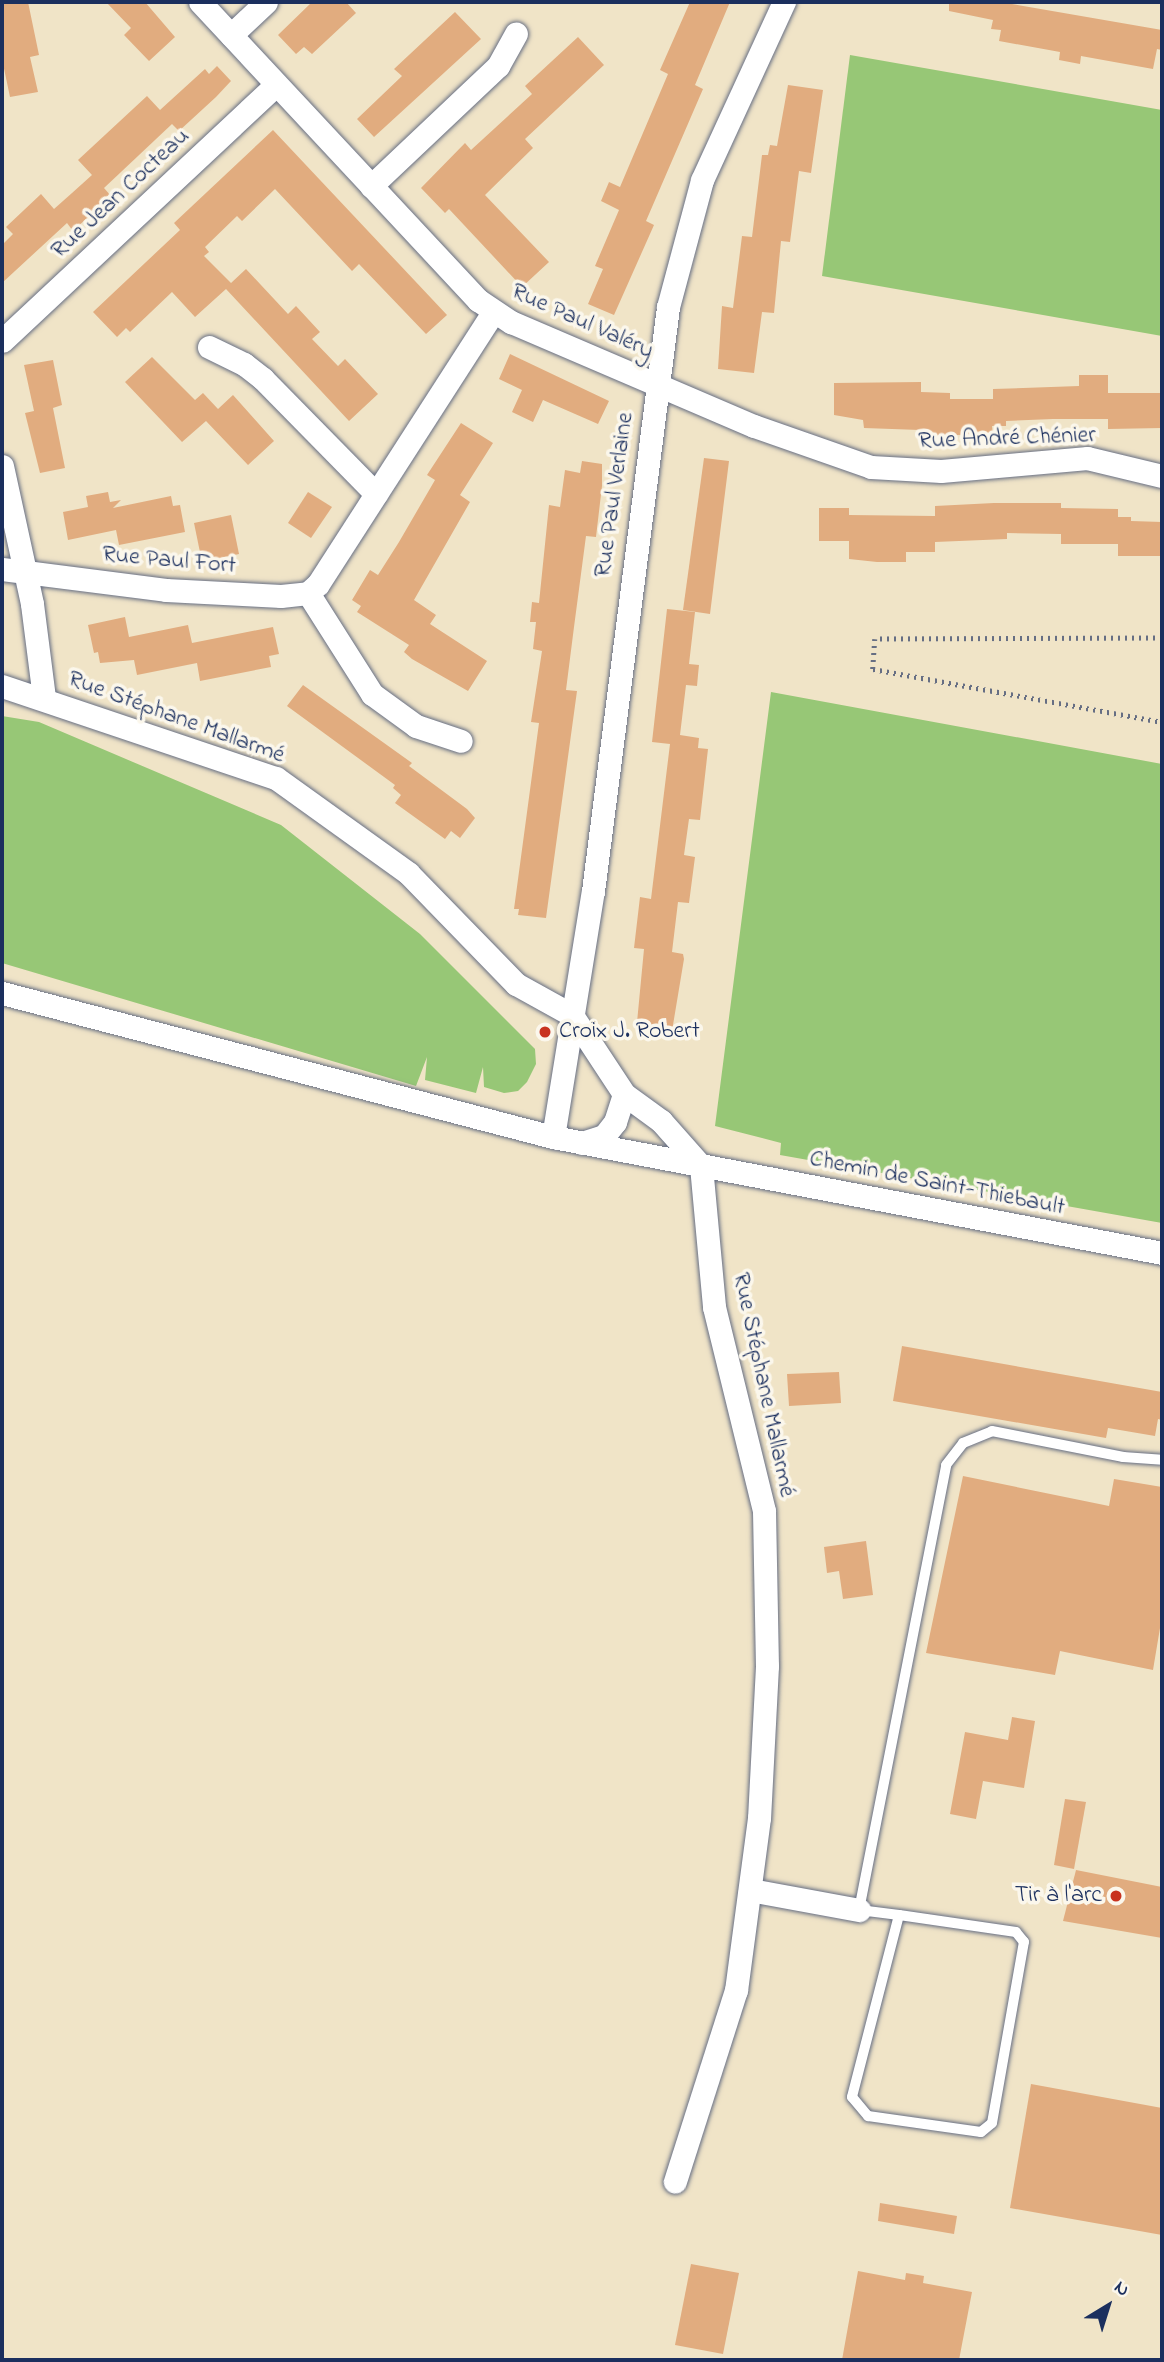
<!DOCTYPE html>
<meta charset="utf-8">
<style>
body{margin:0}
#map{position:relative;width:1164px;height:2362px;overflow:hidden;background:#f0e4c7;font-family:"Indie Flower",sans-serif}
div>[style]{position:absolute}
[style*='--x']{left:calc(var(--x)*1px);top:calc(var(--y)*1px);width:calc(var(--w)*1px);rotate:calc(var(--a)*1deg)}
.green>*{inset:0;background:#97c776}
.building>*{inset:0;background:#e1ac7f}
.path>*{height:4.5px;margin-top:-2.25px;transform-origin:0;background:repeating-linear-gradient(90deg,#666e83 0 2px,transparent 0 7px)}
.roads{filter:drop-shadow(0 0 2px #666e83) drop-shadow(0 0 2px #666e83)}
.service>*{height:10px;margin:-5px;padding:0 5px;transform-origin:5px;border-radius:5px;background:#fff}
.minor>*{height:23px;margin:-11.5px;padding:0 11.5px;transform-origin:11.5px;border-radius:11.5px;background:#fff}
.dots>*{width:19px;height:19px;translate:-50% -50%;box-sizing:border-box;border:4px solid #fbf7ec;border-radius:50%}
span{translate:-50% -50%;white-space:nowrap;text-align:center;line-height:1.15;-webkit-text-stroke:7px #fbf7ec;paint-order:stroke}
.street-label{font-size:24px;color:#1b2f5e}
.poi-label{font-size:24px;color:#1b2f5e}
.left{translate:0 -50%;text-align:left}
.right{translate:-100% -50%;text-align:right}
.frame{position:absolute;inset:0;border:4px solid #1b2f5e;pointer-events:none}
.north{position:absolute;left:1073px;top:2271px;width:70px;height:70px;-webkit-text-stroke:5px #fbf7ec;paint-order:stroke;rotate:38deg;font-size:19px;font-weight:700;line-height:28px;text-align:center;color:#1b2f5e}
.north::after{content:'';display:block;margin:auto;width:24px;height:32px;background:#1b2f5e;clip-path:polygon(50% 0,100% 100%,50% 72%,0 100%)}
</style>
<div id="map">
<div class="green">
<div style="clip-path:polygon(850px 55px,1162px 110px,1162px 336px,822px 276px)"></div>
<div style="clip-path:polygon(771px 692px,1162px 764px,1162px 1223px,780px 1155px,781px 1143px,715px 1126px)"></div>
<div style="clip-path:polygon(2px 716px,39px 722px,281px 825px,420px 934px,535px 1049px,536px 1064px,527px 1082px,518px 1091px,504px 1093px,484px 1087px,483px 1067px,476px 1093px,425px 1080px,427px 1057px,416px 1086px,2px 963px)"></div>
</div>
<div class="building">
<div style="clip-path:polygon(2px 2px,28px 2px,39px 55px,30px 57px,38px 92px,10px 97px,2px 59px)"></div>
<div style="clip-path:polygon(106px 2px,145px 2px,175px 37px,149px 61px,124px 35px,131px 28px)"></div>
<div style="clip-path:polygon(312px 2px,346px 2px,356px 13px,312px 54px,304px 47px,296px 54px,278px 35px)"></div>
<div style="clip-path:polygon(690px 2px,730px 2px,695px 85px,703px 89px,646px 221px,654px 225px,614px 315px,588px 304px,603px 269px,595px 266px,619px 210px,601px 201px,609px 182px,620px 187px,668px 74px,660px 70px)"></div>
<div style="clip-path:polygon(949px 2px,1000px 2px,1162px 30px,1162px 50px,1157px 49px,1153px 69px,1081px 56px,1080px 64px,1059px 60px,1060px 52px,999px 41px,1001px 30px,991px 29px,993px 20px,949px 11px)"></div>
<div style="clip-path:polygon(455px 12px,481px 39px,374px 137px,357px 119px,402px 76px,394px 69px)"></div>
<div style="clip-path:polygon(578px 37px,604px 65px,525px 139px,533px 148px,485px 195px,549px 262px,522px 287px,449px 209px,445px 213px,421px 188px,465px 143px,471px 150px,532px 94px,525px 86px)"></div>
<div style="clip-path:polygon(217px 66px,231px 81px,216px 97px,179px 131px,172px 124px,104px 188px,111px 196px,101px 205px,73px 231px,67px 223px,2px 283px,2px 245px,13px 234px,6px 227px,41px 194px,54px 209px,72px 193px,92px 175px,78px 160px,147px 96px,160px 110px,205px 69px,209px 74px)"></div>
<div style="clip-path:polygon(788px 85px,823px 90px,811px 173px,799px 171px,790px 242px,781px 241px,774px 313px,762px 312px,754px 373px,718px 369px,722px 306px,733px 308px,742px 236px,752px 237px,762px 155px,768px 155px,770px 145px,777px 146px)"></div>
<div style="clip-path:polygon(273px 130px,447px 315px,426px 334px,359px 264px,352px 271px,275px 189px,242px 221px,237px 216px,205px 247px,209px 252px,204px 256px,231px 283px,246px 269px,288px 314px,296px 306px,320px 332px,312px 339px,338px 366px,345px 359px,378px 394px,349px 421px,226px 289px,195px 317px,172px 292px,130px 332px,126px 328px,117px 337px,93px 312px,180px 230px,174px 223px)"></div>
<div style="clip-path:polygon(510px 354px,609px 401px,598px 424px,543px 400px,533px 422px,512px 412px,522px 390px,499px 379px)"></div>
<div style="clip-path:polygon(152px 357px,195px 400px,203px 393px,218px 409px,233px 395px,274px 441px,248px 465px,206px 421px,182px 442px,125px 382px)"></div>
<div style="clip-path:polygon(53px 360px,62px 405px,53px 408px,65px 468px,40px 473px,25px 413px,34px 411px,24px 365px)"></div>
<div style="clip-path:polygon(1079px 375px,1108px 375px,1108px 393px,1162px 393px,1162px 428px,1108px 429px,1108px 419px,1053px 419px,1006px 421px,1006px 426px,992px 426px,993px 434px,920px 436px,920px 430px,864px 428px,863px 420px,834px 415px,834px 383px,921px 382px,921px 392px,950px 393px,950px 399px,993px 399px,993px 389px,1079px 386px)"></div>
<div style="clip-path:polygon(461px 423px,493px 443px,460px 495px,470px 502px,414px 600px,436px 615px,430px 624px,487px 661px,468px 691px,412px 659px,404px 652px,409px 645px,357px 612px,361px 606px,352px 600px,370px 570px,378px 575px,399px 542px,435px 480px,427px 475px)"></div>
<div style="clip-path:polygon(704px 458px,729px 461px,710px 614px,683px 610px)"></div>
<div style="clip-path:polygon(582px 461px,602px 464px,602px 486px,596px 537px,586px 536px,574px 627px,566px 690px,577px 691px,546px 918px,518px 915px,519px 909px,514px 909px,539px 723px,531px 722px,542px 651px,533px 649px,536px 622px,530px 622px,532px 602px,539px 603px,549px 505px,560px 507px,565px 470px,580px 473px)"></div>
<div style="clip-path:polygon(108px 492px,110px 502px,121px 500px,113px 508px,171px 496px,173px 506px,180px 505px,185px 532px,119px 545px,116px 530px,68px 540px,63px 512px,88px 507px,86px 496px)"></div>
<div style="clip-path:polygon(308px 492px,332px 507px,311px 538px,288px 523px)"></div>
<div style="clip-path:polygon(994px 503px,1061px 503px,1061px 508px,1118px 509px,1118px 517px,1131px 517px,1131px 521px,1162px 522px,1162px 556px,1118px 556px,1118px 544px,1061px 544px,1061px 534px,1007px 533px,1007px 539px,935px 542px,935px 552px,906px 552px,906px 562px,877px 562px,849px 559px,849px 541px,819px 541px,819px 508px,849px 508px,849px 515px,935px 516px,935px 506px)"></div>
<div style="clip-path:polygon(231px 515px,239px 554px,202px 562px,194px 523px)"></div>
<div style="clip-path:polygon(667px 609px,695px 612px,689px 664px,699px 665px,698px 675px,697px 686px,686px 685px,680px 735px,699px 738px,698px 748px,708px 749px,700px 820px,689px 819px,684px 855px,695px 857px,689px 903px,678px 902px,672px 952px,683px 954px,684px 959px,671px 1037px,636px 1033px,644px 949px,634px 948px,640px 897px,651px 899px,670px 744px,652px 742px)"></div>
<div style="clip-path:polygon(125px 617px,129px 637px,188px 625px,192px 643px,273px 627px,279px 654px,269px 656px,271px 667px,200px 681px,197px 663px,137px 675px,134px 660px,100px 663px,98px 652px,94px 653px,88px 625px)"></div>
<div style="clip-path:polygon(303px 685px,412px 763px,409px 766px,467px 809px,475px 818px,460px 838px,451px 831px,445px 839px,395px 803px,401px 795px,393px 788px,395px 785px,287px 706px)"></div>
<div style="clip-path:polygon(902px 1346px,1162px 1392px,1162px 1420px,1158px 1419px,1155px 1436px,1108px 1428px,1106px 1438px,893px 1401px)"></div>
<div style="clip-path:polygon(839px 1372px,841px 1403px,789px 1406px,787px 1374px)"></div>
<div style="clip-path:polygon(963px 1476px,1109px 1506px,1114px 1479px,1162px 1487px,1162px 1616px,1153px 1670px,1060px 1651px,1055px 1675px,926px 1653px)"></div>
<div style="clip-path:polygon(866px 1541px,873px 1595px,843px 1599px,839px 1571px,827px 1573px,824px 1547px)"></div>
<div style="clip-path:polygon(1012px 1717px,1035px 1721px,1024px 1788px,983px 1781px,976px 1819px,950px 1814px,965px 1732px,1008px 1740px)"></div>
<div style="clip-path:polygon(1065px 1799px,1086px 1802px,1074px 1869px,1054px 1865px)"></div>
<div style="clip-path:polygon(1076px 1870px,1162px 1887px,1162px 1938px,1063px 1921px)"></div>
<div style="clip-path:polygon(1031px 2084px,1162px 2108px,1162px 2235px,1010px 2208px)"></div>
<div style="clip-path:polygon(880px 2203px,957px 2216px,954px 2234px,878px 2221px)"></div>
<div style="clip-path:polygon(691px 2264px,739px 2273px,723px 2354px,675px 2345px)"></div>
<div style="clip-path:polygon(858px 2271px,905px 2280px,906px 2273px,924px 2276px,923px 2283px,972px 2292px,959px 2360px,842px 2360px)"></div>
</div>
<div class="path">
<div style="--x:1162;--y:638;--w:287;--a:179.8"></div>
<div style="--x:875;--y:639;--w:30;--a:94"></div>
<div style="--x:873;--y:669;--w:294;--a:10.4"></div>
</div>
<div class="roads">
<div class="service">
<div style="--x:899;--y:1915;--w:188;--a:104.5"></div>
<div style="--x:852;--y:2097;--w:25;--a:50"></div>
<div style="--x:868;--y:2116;--w:114;--a:8.1"></div>
<div style="--x:981;--y:2132;--w:14;--a:-39"></div>
<div style="--x:992;--y:2123;--w:184;--a:-80"></div>
<div style="--x:1024;--y:1942;--w:13;--a:-129"></div>
<div style="--x:1016;--y:1932;--w:118;--a:-171.7"></div>
<div style="--x:899;--y:1915;--w:40;--a:-172.9"></div>
<div style="--x:859;--y:1910;--w:453;--a:-78.9"></div>
<div style="--x:946;--y:1465;--w:28;--a:-52"></div>
<div style="--x:963;--y:1443;--w:31;--a:-22"></div>
<div style="--x:992;--y:1431;--w:134;--a:11.2"></div>
<div style="--x:1123;--y:1457;--w:39;--a:4"></div>
</div>
<div class="minor">
<div style="--x:200;--y:2;--w:408;--a:47"></div>
<div style="--x:478;--y:300;--w:40;--a:34"></div>
<div style="--x:511;--y:322;--w:264;--a:23.2"></div>
<div style="--x:754;--y:426;--w:124;--a:19.3"></div>
<div style="--x:871;--y:467;--w:70;--a:3.3"></div>
<div style="--x:941;--y:471;--w:147;--a:-5.1"></div>
<div style="--x:1087;--y:458;--w:77;--a:13.5"></div>
<div style="--x:231;--y:35;--w:48;--a:-43.3"></div>
<div style="--x:371;--y:186;--w:175;--a:-43.4"></div>
<div style="--x:498;--y:66;--w:37;--a:-61"></div>
<div style="--x:2;--y:341;--w:375;--a:-43.1"></div>
<div style="--x:209;--y:347;--w:39;--a:26"></div>
<div style="--x:244;--y:364;--w:24;--a:38"></div>
<div style="--x:263;--y:379;--w:161;--a:45.5"></div>
<div style="--x:2;--y:466;--w:141;--a:77.7"></div>
<div style="--x:32;--y:604;--w:95;--a:82.7"></div>
<div style="--x:2;--y:569;--w:165;--a:7.3"></div>
<div style="--x:166;--y:590;--w:115;--a:3"></div>
<div style="--x:281;--y:596;--w:27;--a:-6"></div>
<div style="--x:308;--y:593;--w:13;--a:-42"></div>
<div style="--x:318;--y:584;--w:323;--a:-57.2"></div>
<div style="--x:308;--y:593;--w:120;--a:57.6"></div>
<div style="--x:372;--y:694;--w:54;--a:36"></div>
<div style="--x:416;--y:726;--w:47;--a:18.4"></div>
<div style="--x:2;--y:686;--w:289;--a:18.6"></div>
<div style="--x:276;--y:778;--w:163;--a:35.7"></div>
<div style="--x:408;--y:873;--w:155;--a:45.8"></div>
<div style="--x:516;--y:984;--w:64;--a:29"></div>
<div style="--x:572;--y:1015;--w:95;--a:56.6"></div>
<div style="--x:624;--y:1094;--w:46;--a:36.1"></div>
<div style="--x:661;--y:1121;--w:60;--a:48.4"></div>
<div style="--x:701;--y:1166;--w:142;--a:84.7"></div>
<div style="--x:714;--y:1307;--w:210;--a:76.2"></div>
<div style="--x:764;--y:1511;--w:155;--a:88.9"></div>
<div style="--x:767;--y:1666;--w:152;--a:93"></div>
<div style="--x:759;--y:1818;--w:174;--a:97.6"></div>
<div style="--x:736;--y:1990;--w:201;--a:107.7"></div>
<div style="--x:2;--y:993;--w:570;--a:14.65"></div>
<div style="--x:553;--y:1137;--w:620;--a:10.78"></div>
<div style="--x:553;--y:1137;--w:249;--a:-80.8"></div>
<div style="--x:593;--y:891;--w:589;--a:-82.68"></div>
<div style="--x:668;--y:307;--w:131;--a:-75"></div>
<div style="--x:702;--y:180;--w:196;--a:-65.3"></div>
<div style="--x:582;--y:1143;--w:23;--a:-18"></div>
<div style="--x:604;--y:1136;--w:18;--a:-52"></div>
<div style="--x:615;--y:1122;--w:29;--a:-72"></div>
<div style="--x:750;--y:1890;--w:111;--a:10.4"></div>
</div>
</div>
<div class="dots">
<div style="left:545px;top:1032px;background:#c8321e"></div>
<div style="left:1116px;top:1896px;background:#c8321e"></div>
</div>
<div class="street-label">
<span style="left:121px;top:194px;rotate:-43deg">Rue Jean Cocteau</span>
<span style="left:582px;top:322px;rotate:24deg">Rue Paul Valéry</span>
<span style="left:1007px;top:439px;rotate:-2deg">Rue André Chénier</span>
<span style="left:615px;top:495px;rotate:-82deg">Rue Paul Verlaine</span>
<span style="left:169px;top:561px;rotate:5deg">Rue Paul Fort</span>
<span style="left:176px;top:718px;rotate:20deg">Rue Stéphane Mallarmé</span>
<span style="left:937px;top:1184px;rotate:11deg">Chemin de Saint-Thiebault</span>
<span style="left:763px;top:1385px;rotate:78deg">Rue Stéphane Mallarmé</span>
</div>
<div class="poi-label">
<span class="left" style="left:559px;top:1032px">Croix J. Robert</span>
<span class="right" style="left:1102px;top:1896px">Tir à l'arc</span>
</div>
<div class="frame"></div>
<div class="north">N</div>
</div>
